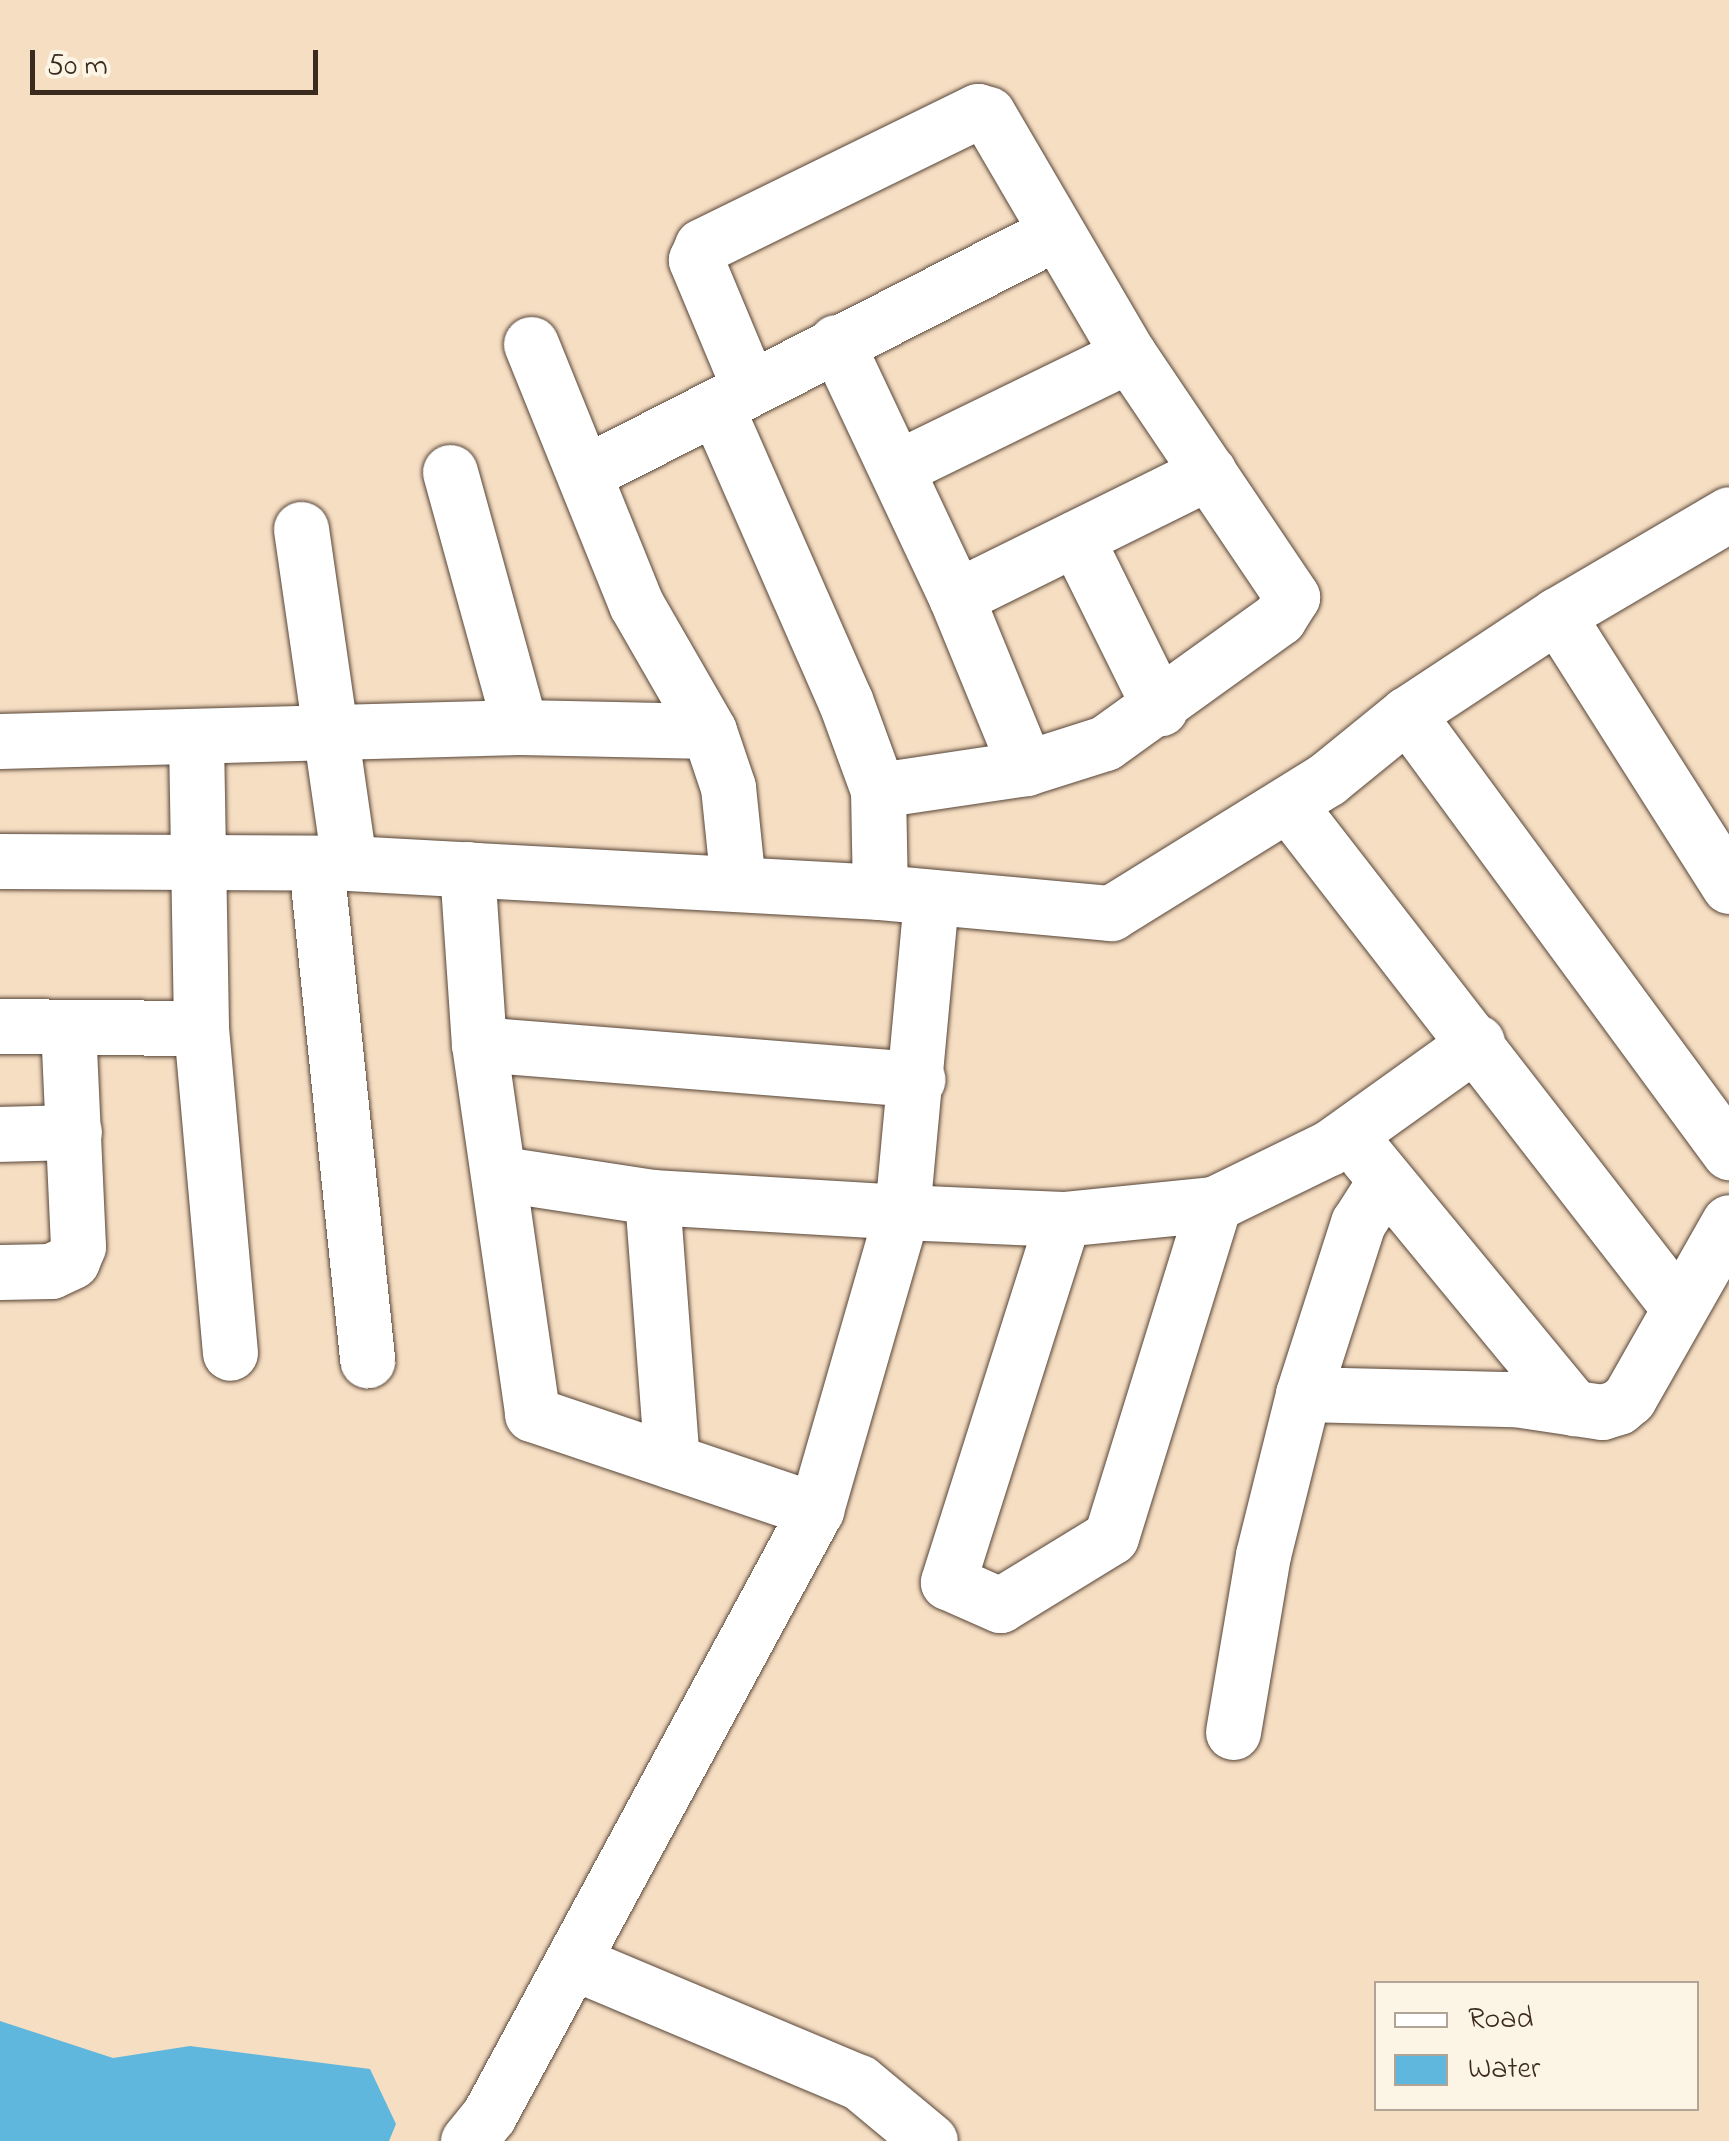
<!DOCTYPE html>
<style>
body{margin:0}
#map{position:relative;width:1729px;height:2141px;overflow:hidden;background:#f6dec3;font-family:"Indie Flower",sans-serif}
div>[style]{position:absolute}
[style*='--x']{left:calc(var(--x)*1px);top:calc(var(--y)*1px);width:calc(var(--w)*1px);rotate:calc(var(--a)*1deg)}
.water>*{inset:0;background:#60b7dd}
.roads{filter:drop-shadow(0 0 2px #574537) drop-shadow(0 0 2px #574537)}
.minor>*{height:55px;margin:-27.5px;padding:0 27.5px;transform-origin:27.5px;border-radius:27.5px;background:#fff}
span{translate:-50% -50%;white-space:nowrap;text-align:center;line-height:1.15;-webkit-text-stroke:10px #fcf5e5;paint-order:stroke}
.legend{position:absolute;left:1374px;top:1981px;width:325px;height:130px;box-sizing:border-box;background:#fcf5e5;border:2px solid #afa495;margin:0;padding:12px 18px;list-style:none;font-size:30px;color:#3b2a1e}
.legend li{display:flex;align-items:center;gap:20px;height:50px}
.legend b{width:50px;border:2px solid #afa495}
.scale{position:absolute;left:30px;top:50px;width:288px;height:45px;box-sizing:border-box;border:5px solid #3b2a1e;border-top:0;padding-left:12px;font-size:30px;line-height:35px;white-space:nowrap;color:#3b2a1e;-webkit-text-stroke:8px #fcf5e5;paint-order:stroke}
</style>
<div id="map">
<div class="water">
<div style="clip-path:polygon(0 2021px,113px 2058px,190px 2046px,370px 2069px,396px 2124px,389px 2141px,0 2141px)"></div>
</div>
<div class="roads">
<div class="minor">
<div style="--x:836;--y:342;--w:282;--a:64.8"></div>
<div style="--x:956;--y:597;--w:185;--a:67.7"></div>
<div style="--x:531;--y:344;--w:280;--a:68"></div>
<div style="--x:636;--y:604;--w:146;--a:60.1"></div>
<div style="--x:709;--y:731;--w:59;--a:71.3"></div>
<div style="--x:728;--y:787;--w:97;--a:84.1"></div>
<div style="--x:749;--y:387;--w:138;--a:-112.7"></div>
<div style="--x:696;--y:260;--w:15;--a:-67"></div>
<div style="--x:702;--y:246;--w:307;--a:-26.1"></div>
<div style="--x:978;--y:111;--w:10;--a:17"></div>
<div style="--x:988;--y:114;--w:279;--a:59.7"></div>
<div style="--x:1129;--y:355;--w:292;--a:56"></div>
<div style="--x:1292;--y:597;--w:25;--a:122"></div>
<div style="--x:1279;--y:618;--w:214;--a:144.3"></div>
<div style="--x:1105;--y:743;--w:83;--a:162.4"></div>
<div style="--x:1026;--y:768;--w:150;--a:171.5"></div>
<div style="--x:717;--y:409;--w:318;--a:66.3"></div>
<div style="--x:845;--y:700;--w:96;--a:69.9"></div>
<div style="--x:878;--y:790;--w:102;--a:88.9"></div>
<div style="--x:897;--y:468;--w:258;--a:-26"></div>
<div style="--x:450;--y:472;--w:264;--a:74.6"></div>
<div style="--x:585;--y:473;--w:528;--a:-27.05"></div>
<div style="--x:301;--y:529;--w:337;--a:81.8"></div>
<div style="--x:1076;--y:538;--w:190;--a:63.7"></div>
<div style="--x:956;--y:597;--w:282;--a:-26.3"></div>
<div style="--x:1557;--y:615;--w:321;--a:57.6"></div>
<div style="--x:1407;--y:714;--w:544;--a:53.68"></div>
<div style="--x:196;--y:739;--w:289;--a:89"></div>
<div style="--x:201;--y:1028;--w:326;--a:84.9"></div>
<div style="--x:0;--y:741;--w:520;--a:-1.54"></div>
<div style="--x:520;--y:727;--w:189;--a:1.2"></div>
<div style="--x:1288;--y:804;--w:638;--a:52.2"></div>
<div style="--x:0;--y:861;--w:349;--a:0.3"></div>
<div style="--x:349;--y:863;--w:532;--a:3.13"></div>
<div style="--x:880;--y:892;--w:232;--a:5.2"></div>
<div style="--x:1111;--y:913;--w:254;--a:-31.8"></div>
<div style="--x:1327;--y:779;--w:103;--a:-39.1"></div>
<div style="--x:1407;--y:714;--w:180;--a:-33.4"></div>
<div style="--x:1557;--y:615;--w:199;--a:-30.4"></div>
<div style="--x:316;--y:864;--w:499;--a:84.1"></div>
<div style="--x:467;--y:869;--w:175;--a:86.1"></div>
<div style="--x:479;--y:1044;--w:374;--a:81.8"></div>
<div style="--x:532;--y:1414;--w:300;--a:18.7"></div>
<div style="--x:0;--y:1026;--w:201;--a:0.6"></div>
<div style="--x:479;--y:1044;--w:440;--a:4.6"></div>
<div style="--x:0;--y:1134;--w:74;--a:-1.5"></div>
<div style="--x:1366;--y:1156;--w:327;--a:50.5"></div>
<div style="--x:502;--y:1174;--w:152;--a:8.7"></div>
<div style="--x:652;--y:1197;--w:250;--a:3.4"></div>
<div style="--x:902;--y:1212;--w:161;--a:2.5"></div>
<div style="--x:1063;--y:1219;--w:152;--a:-5.7"></div>
<div style="--x:1214;--y:1204;--w:128;--a:-26"></div>
<div style="--x:1329;--y:1148;--w:182;--a:-35.6"></div>
<div style="--x:652;--y:1197;--w:265;--a:85.7"></div>
<div style="--x:1063;--y:1219;--w:381;--a:107.6"></div>
<div style="--x:948;--y:1582;--w:57;--a:23.9"></div>
<div style="--x:1000;--y:1605;--w:130;--a:-31.5"></div>
<div style="--x:1111;--y:1537;--w:349;--a:-72.8"></div>
<div style="--x:0;--y:1272;--w:51;--a:-1.1"></div>
<div style="--x:51;--y:1271;--w:23;--a:-25"></div>
<div style="--x:72;--y:1261;--w:16;--a:-68"></div>
<div style="--x:78;--y:1246;--w:218;--a:-92.6"></div>
<div style="--x:1303;--y:1394;--w:212;--a:1.4"></div>
<div style="--x:1515;--y:1399;--w:88;--a:8.5"></div>
<div style="--x:1602;--y:1412;--w:17;--a:-17"></div>
<div style="--x:1618;--y:1407;--w:14;--a:-39"></div>
<div style="--x:1629;--y:1398;--w:202;--a:-60.4"></div>
<div style="--x:1233;--y:1732;--w:180;--a:-80.4"></div>
<div style="--x:1263;--y:1555;--w:166;--a:-76"></div>
<div style="--x:1303;--y:1394;--w:180;--a:-72.2"></div>
<div style="--x:1358;--y:1223;--w:50;--a:-57.3"></div>
<div style="--x:573;--y:1962;--w:310;--a:22.8"></div>
<div style="--x:859;--y:2082;--w:92;--a:39.7"></div>
<div style="--x:468;--y:2141;--w:33;--a:-51"></div>
<div style="--x:489;--y:2115;--w:688;--a:-61.61"></div>
<div style="--x:816;--y:1510;--w:310;--a:-73.9"></div>
<div style="--x:902;--y:1212;--w:314;--a:-84.7"></div>
</div>
</div>
<ul class="legend">
<li><b style="height:12px;background:#fff"></b>Road</li>
<li><b style="height:28px;background:#60b7dd"></b>Water</li>
</ul>
<div class="scale">50 m</div>
</div>
